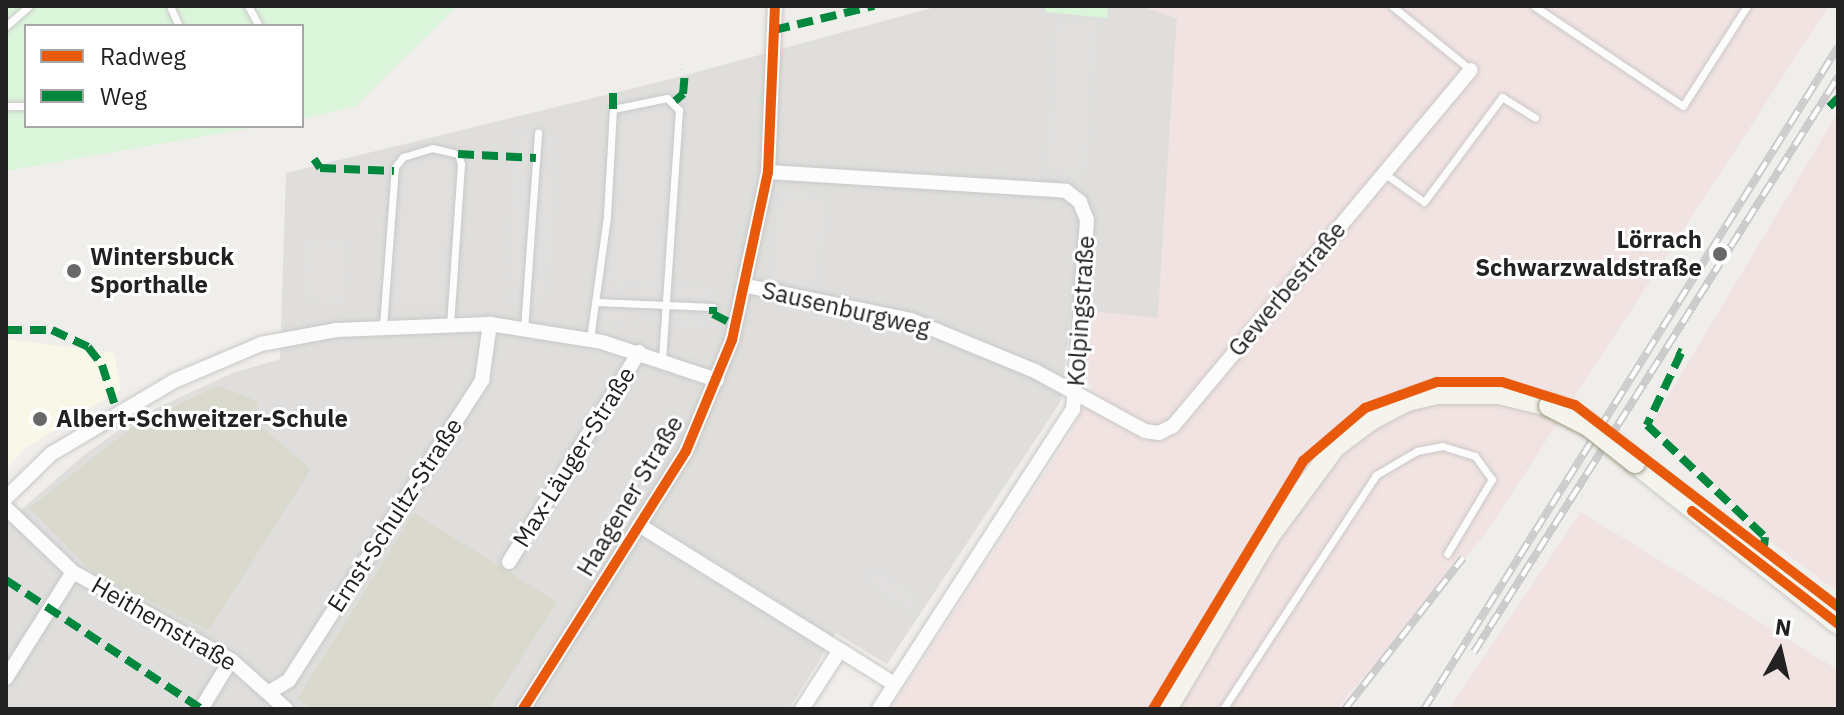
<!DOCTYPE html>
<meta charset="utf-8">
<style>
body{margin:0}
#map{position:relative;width:1844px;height:715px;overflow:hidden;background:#f0eeeb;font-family:"IBM Plex Sans",sans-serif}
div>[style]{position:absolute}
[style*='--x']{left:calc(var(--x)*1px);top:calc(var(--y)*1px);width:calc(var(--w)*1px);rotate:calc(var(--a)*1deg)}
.residential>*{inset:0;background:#dfdedc}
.commercial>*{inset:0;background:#f1e3e1}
.education>*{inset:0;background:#f8f7e8}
.construction>*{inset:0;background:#d9d9cd}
.park>*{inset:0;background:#daf5da}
.parking>*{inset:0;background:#e0dfde}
.roads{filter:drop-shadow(0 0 2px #c9c8c7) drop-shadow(0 0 2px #c9c8c7)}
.service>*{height:7px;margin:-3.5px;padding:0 3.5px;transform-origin:3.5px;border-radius:3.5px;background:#fdfcfc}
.minor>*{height:14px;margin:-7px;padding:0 7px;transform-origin:7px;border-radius:7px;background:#fdfcfc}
.secondary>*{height:20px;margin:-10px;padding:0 10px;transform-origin:10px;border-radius:10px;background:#f4f4ed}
.rail>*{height:8px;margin-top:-4px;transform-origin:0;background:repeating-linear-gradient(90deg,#fff 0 15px,#ccc 0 30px);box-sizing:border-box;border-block:2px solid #ccc}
.bridges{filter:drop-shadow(0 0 2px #999a82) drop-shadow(0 0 2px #999a82)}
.secondary-bridge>*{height:20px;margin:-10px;padding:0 10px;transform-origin:10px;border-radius:10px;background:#f4f4ed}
.quiet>*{height:8px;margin-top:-4px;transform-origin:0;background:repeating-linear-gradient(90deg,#00873e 0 16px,transparent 0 24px)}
.cycleway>*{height:10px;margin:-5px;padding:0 5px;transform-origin:5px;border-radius:5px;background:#e8590c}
.dots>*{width:22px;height:22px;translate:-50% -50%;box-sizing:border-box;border:4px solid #fff;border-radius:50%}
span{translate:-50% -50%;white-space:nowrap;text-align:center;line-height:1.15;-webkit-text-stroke:6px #fff;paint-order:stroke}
.poi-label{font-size:24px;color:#222;font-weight:700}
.right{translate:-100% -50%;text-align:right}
.left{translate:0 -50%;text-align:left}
.street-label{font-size:24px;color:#222}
.frame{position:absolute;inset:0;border:8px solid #222;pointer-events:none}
.legend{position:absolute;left:24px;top:24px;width:280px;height:104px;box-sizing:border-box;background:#fff;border:2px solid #a7a7a7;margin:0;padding:10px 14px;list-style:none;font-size:24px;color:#222}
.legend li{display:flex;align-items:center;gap:16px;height:40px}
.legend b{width:40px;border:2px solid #a7a7a7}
.north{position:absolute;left:1740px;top:611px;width:80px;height:80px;-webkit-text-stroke:6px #fff;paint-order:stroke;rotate:8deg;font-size:22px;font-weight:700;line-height:32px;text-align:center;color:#222}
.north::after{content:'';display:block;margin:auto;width:28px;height:36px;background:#222;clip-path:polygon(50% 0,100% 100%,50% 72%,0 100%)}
</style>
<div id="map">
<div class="residential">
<div style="clip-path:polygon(939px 6px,1141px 6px,1177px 18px,1158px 319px,1071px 309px,1061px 401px,887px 664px,836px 633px,789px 709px,6px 709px,6px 523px,84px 455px,139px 416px,233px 373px,280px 359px,286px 173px,675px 78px)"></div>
</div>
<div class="commercial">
<div style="clip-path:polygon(1141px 6px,1829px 6px,1486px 533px,1337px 709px,891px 709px,1069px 436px,1093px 387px,1084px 377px,1089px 311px,1158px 318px,1177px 18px)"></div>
<div style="clip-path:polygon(1838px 112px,1838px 592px,1772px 543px,1652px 423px)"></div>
<div style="clip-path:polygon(1581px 512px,1838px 670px,1838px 709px,1449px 709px)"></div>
</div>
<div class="education">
<div style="clip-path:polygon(6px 339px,114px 353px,121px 389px,26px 448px,6px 469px)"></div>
</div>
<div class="construction">
<div style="clip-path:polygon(218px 386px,257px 401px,260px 426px,311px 469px,209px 630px,95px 574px,29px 508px,136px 424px)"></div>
<div style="clip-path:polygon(414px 513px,557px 602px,489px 709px,312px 709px,297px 699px)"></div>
</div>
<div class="park">
<div style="clip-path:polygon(6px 6px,457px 6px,356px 106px,302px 119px,302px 26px,26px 26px,26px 126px,262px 126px,6px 171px)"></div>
<div style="clip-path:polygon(1045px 6px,1108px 6px,1107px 18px,1045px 12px)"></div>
</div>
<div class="parking">
<div style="clip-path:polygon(1057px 18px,1097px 20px,1086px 175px,1046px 172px)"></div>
<div style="clip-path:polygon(665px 105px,674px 115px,665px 284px,602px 279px,623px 113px)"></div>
<div style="clip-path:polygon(516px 134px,557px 136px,547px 303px,507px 300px)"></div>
<div style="clip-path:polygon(454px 156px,446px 304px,389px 304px,403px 161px)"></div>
<div style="clip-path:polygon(781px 191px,829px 198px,816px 291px,768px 285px)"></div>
<div style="clip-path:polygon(306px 240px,347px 242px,345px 303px,304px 301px)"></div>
<div style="clip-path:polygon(606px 282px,716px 289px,714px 316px,708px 316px,707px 327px,604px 322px)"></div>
<div style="clip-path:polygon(873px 569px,920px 599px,912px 611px,866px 581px)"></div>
</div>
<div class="roads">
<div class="service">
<div style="--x:170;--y:6;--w:22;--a:66"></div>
<div style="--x:248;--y:6;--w:23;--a:61"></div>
<div style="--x:1392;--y:6;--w:102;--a:39"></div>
<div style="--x:1534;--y:6;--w:179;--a:33.9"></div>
<div style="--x:1683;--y:106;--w:119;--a:-57.4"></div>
<div style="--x:6;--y:26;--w:30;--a:-41"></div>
<div style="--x:6;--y:106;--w:20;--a:0"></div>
<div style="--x:1384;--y:173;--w:49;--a:35.9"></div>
<div style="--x:1424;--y:202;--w:131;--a:-53.4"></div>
<div style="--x:1502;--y:97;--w:39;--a:32"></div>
<div style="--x:597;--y:302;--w:116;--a:2.5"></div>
<div style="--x:383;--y:326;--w:159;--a:-85.7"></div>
<div style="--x:395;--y:167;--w:13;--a:-51"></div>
<div style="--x:403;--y:157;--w:30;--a:-17"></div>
<div style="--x:432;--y:148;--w:27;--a:13"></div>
<div style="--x:458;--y:154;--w:10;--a:73"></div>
<div style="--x:461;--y:164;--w:160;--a:93.9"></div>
<div style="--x:524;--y:329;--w:197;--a:-85.9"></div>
<div style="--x:590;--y:339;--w:124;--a:-82.1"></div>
<div style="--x:607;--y:216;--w:107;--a:-86.8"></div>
<div style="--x:613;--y:109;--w:55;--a:-11.5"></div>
<div style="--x:667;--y:98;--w:17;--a:45"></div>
<div style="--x:679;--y:110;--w:251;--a:93.9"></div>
<div style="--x:1223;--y:709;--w:280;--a:-56.8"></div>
<div style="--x:1376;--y:475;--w:48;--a:-30.3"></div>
<div style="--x:1417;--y:451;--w:25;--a:-11"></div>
<div style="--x:1442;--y:446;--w:34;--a:17"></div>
<div style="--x:1475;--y:456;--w:29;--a:54"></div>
<div style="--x:1492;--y:479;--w:87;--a:121"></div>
</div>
<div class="minor">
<div style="--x:768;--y:172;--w:299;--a:3.6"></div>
<div style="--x:1066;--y:191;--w:18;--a:38"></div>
<div style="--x:1080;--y:202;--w:19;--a:69"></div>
<div style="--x:1087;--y:220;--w:190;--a:94.2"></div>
<div style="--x:1073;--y:409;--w:357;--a:122.9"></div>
<div style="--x:747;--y:286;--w:167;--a:11.7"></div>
<div style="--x:911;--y:320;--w:134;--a:22.4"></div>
<div style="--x:1035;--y:371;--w:125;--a:28.6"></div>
<div style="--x:1145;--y:431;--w:14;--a:8"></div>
<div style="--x:1159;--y:433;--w:16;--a:-27"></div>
<div style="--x:1173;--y:426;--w:464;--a:-50.1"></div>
<div style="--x:6;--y:498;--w:63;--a:-44.4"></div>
<div style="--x:51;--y:454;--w:143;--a:-30.7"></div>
<div style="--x:174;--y:381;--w:95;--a:-23"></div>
<div style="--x:261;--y:344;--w:76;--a:-10.6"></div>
<div style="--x:336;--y:330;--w:154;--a:-2.2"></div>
<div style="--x:490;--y:324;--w:113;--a:9.1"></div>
<div style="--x:602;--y:342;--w:121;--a:18.3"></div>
<div style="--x:6;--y:508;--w:93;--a:43.7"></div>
<div style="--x:73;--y:572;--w:181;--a:29.1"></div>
<div style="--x:231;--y:660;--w:74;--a:41.7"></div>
<div style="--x:639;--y:525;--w:237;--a:31.9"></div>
<div style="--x:509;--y:562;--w:247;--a:-58.2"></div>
<div style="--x:6;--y:678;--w:125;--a:-57.7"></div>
<div style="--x:271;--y:691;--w:21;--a:-31"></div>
<div style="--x:289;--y:680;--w:357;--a:-57.2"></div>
<div style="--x:482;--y:380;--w:57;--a:-81.9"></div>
<div style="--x:201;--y:709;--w:57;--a:-58.5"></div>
<div style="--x:523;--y:709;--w:305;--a:-57.7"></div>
<div style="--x:686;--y:451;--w:120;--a:-67.5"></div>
<div style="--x:732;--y:340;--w:172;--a:-77.9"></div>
<div style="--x:768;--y:172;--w:166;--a:-87.6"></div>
<div style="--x:802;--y:709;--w:70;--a:-57.2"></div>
<div style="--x:840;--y:650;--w:64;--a:32.2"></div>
</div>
<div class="secondary">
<div style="--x:1635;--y:463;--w:259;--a:38.4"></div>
<div style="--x:1167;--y:709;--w:199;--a:-59.4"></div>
<div style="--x:1268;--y:538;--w:113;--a:-53.6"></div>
<div style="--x:1335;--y:447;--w:45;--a:-36.9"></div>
<div style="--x:1371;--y:420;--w:41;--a:-27.8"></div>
<div style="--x:1407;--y:401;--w:32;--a:-13"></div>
<div style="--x:1438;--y:394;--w:61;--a:0"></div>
<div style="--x:1499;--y:394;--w:51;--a:13.5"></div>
</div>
</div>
<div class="rail">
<div style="--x:1474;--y:652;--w:681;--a:-57.66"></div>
<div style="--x:1345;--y:709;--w:192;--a:-52"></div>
<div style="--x:1424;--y:709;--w:781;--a:-57.98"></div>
</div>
<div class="bridges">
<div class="secondary-bridge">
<div style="--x:1549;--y:406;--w:44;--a:27.1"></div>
<div style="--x:1588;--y:426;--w:60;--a:38.2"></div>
</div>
</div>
<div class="quiet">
<div style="--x:774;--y:30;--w:103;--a:-13.5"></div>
<div style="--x:675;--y:101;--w:11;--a:-41"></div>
<div style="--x:683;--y:94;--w:24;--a:-85"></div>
<div style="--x:1829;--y:107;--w:13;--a:-45"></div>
<div style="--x:613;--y:109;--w:22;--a:-90"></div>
<div style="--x:458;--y:154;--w:78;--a:2.9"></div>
<div style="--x:314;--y:159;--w:11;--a:56"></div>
<div style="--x:320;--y:168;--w:74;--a:2.3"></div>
<div style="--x:713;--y:307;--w:7;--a:90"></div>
<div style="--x:713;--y:314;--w:16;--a:27"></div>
<div style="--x:6;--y:330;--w:46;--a:0"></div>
<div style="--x:52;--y:330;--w:40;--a:25"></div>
<div style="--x:88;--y:347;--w:23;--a:52"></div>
<div style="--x:102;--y:365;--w:49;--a:72.3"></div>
<div style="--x:1677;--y:351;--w:4;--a:27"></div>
<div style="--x:1681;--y:353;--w:80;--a:115.3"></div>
<div style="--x:1647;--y:425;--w:163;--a:43.5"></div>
<div style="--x:1765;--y:537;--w:9;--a:96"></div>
<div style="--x:6;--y:580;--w:235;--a:33.4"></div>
</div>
<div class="cycleway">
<div style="--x:1692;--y:511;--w:185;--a:37.7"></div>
<div style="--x:523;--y:709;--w:305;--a:-57.7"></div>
<div style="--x:686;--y:451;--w:120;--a:-67.5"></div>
<div style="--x:732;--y:340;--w:172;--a:-77.9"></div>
<div style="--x:768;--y:172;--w:166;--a:-87.6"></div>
<div style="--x:1153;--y:709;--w:290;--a:-58.8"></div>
<div style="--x:1303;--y:461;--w:82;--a:-40.5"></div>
<div style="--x:1365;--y:408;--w:77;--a:-19.9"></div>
<div style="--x:1437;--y:382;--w:65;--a:0"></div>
<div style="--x:1502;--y:382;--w:77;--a:17.5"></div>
<div style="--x:1575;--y:405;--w:332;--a:37.5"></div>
</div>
<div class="dots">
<div style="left:1720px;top:254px;background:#6a6968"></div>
<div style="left:74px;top:271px;background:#6a6968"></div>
<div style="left:40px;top:419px;background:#6a6968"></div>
</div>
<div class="poi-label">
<span class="right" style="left:1702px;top:254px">Lörrach<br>Schwarzwaldstraße</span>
<span class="left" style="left:90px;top:271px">Wintersbuck<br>Sporthalle</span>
<span class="left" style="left:56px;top:419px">Albert-Schweitzer-Schule</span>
</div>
<div class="street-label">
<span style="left:1287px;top:289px;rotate:-50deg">Gewerbestraße</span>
<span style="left:846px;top:309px;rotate:13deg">Sausenburgweg</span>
<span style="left:1081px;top:311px;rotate:-86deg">Kolpingstraße</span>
<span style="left:574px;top:457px;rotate:-58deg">Max-Läuger-Straße</span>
<span style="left:630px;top:496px;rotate:-59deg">Haagener Straße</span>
<span style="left:395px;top:515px;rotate:-57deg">Ernst-Schultz-Straße</span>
<span style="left:164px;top:624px;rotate:30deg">Heithemstraße</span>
</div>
<div class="frame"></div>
<ul class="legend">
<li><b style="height:10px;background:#e8590c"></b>Radweg</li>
<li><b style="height:10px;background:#00873e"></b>Weg</li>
</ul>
<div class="north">N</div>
</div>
